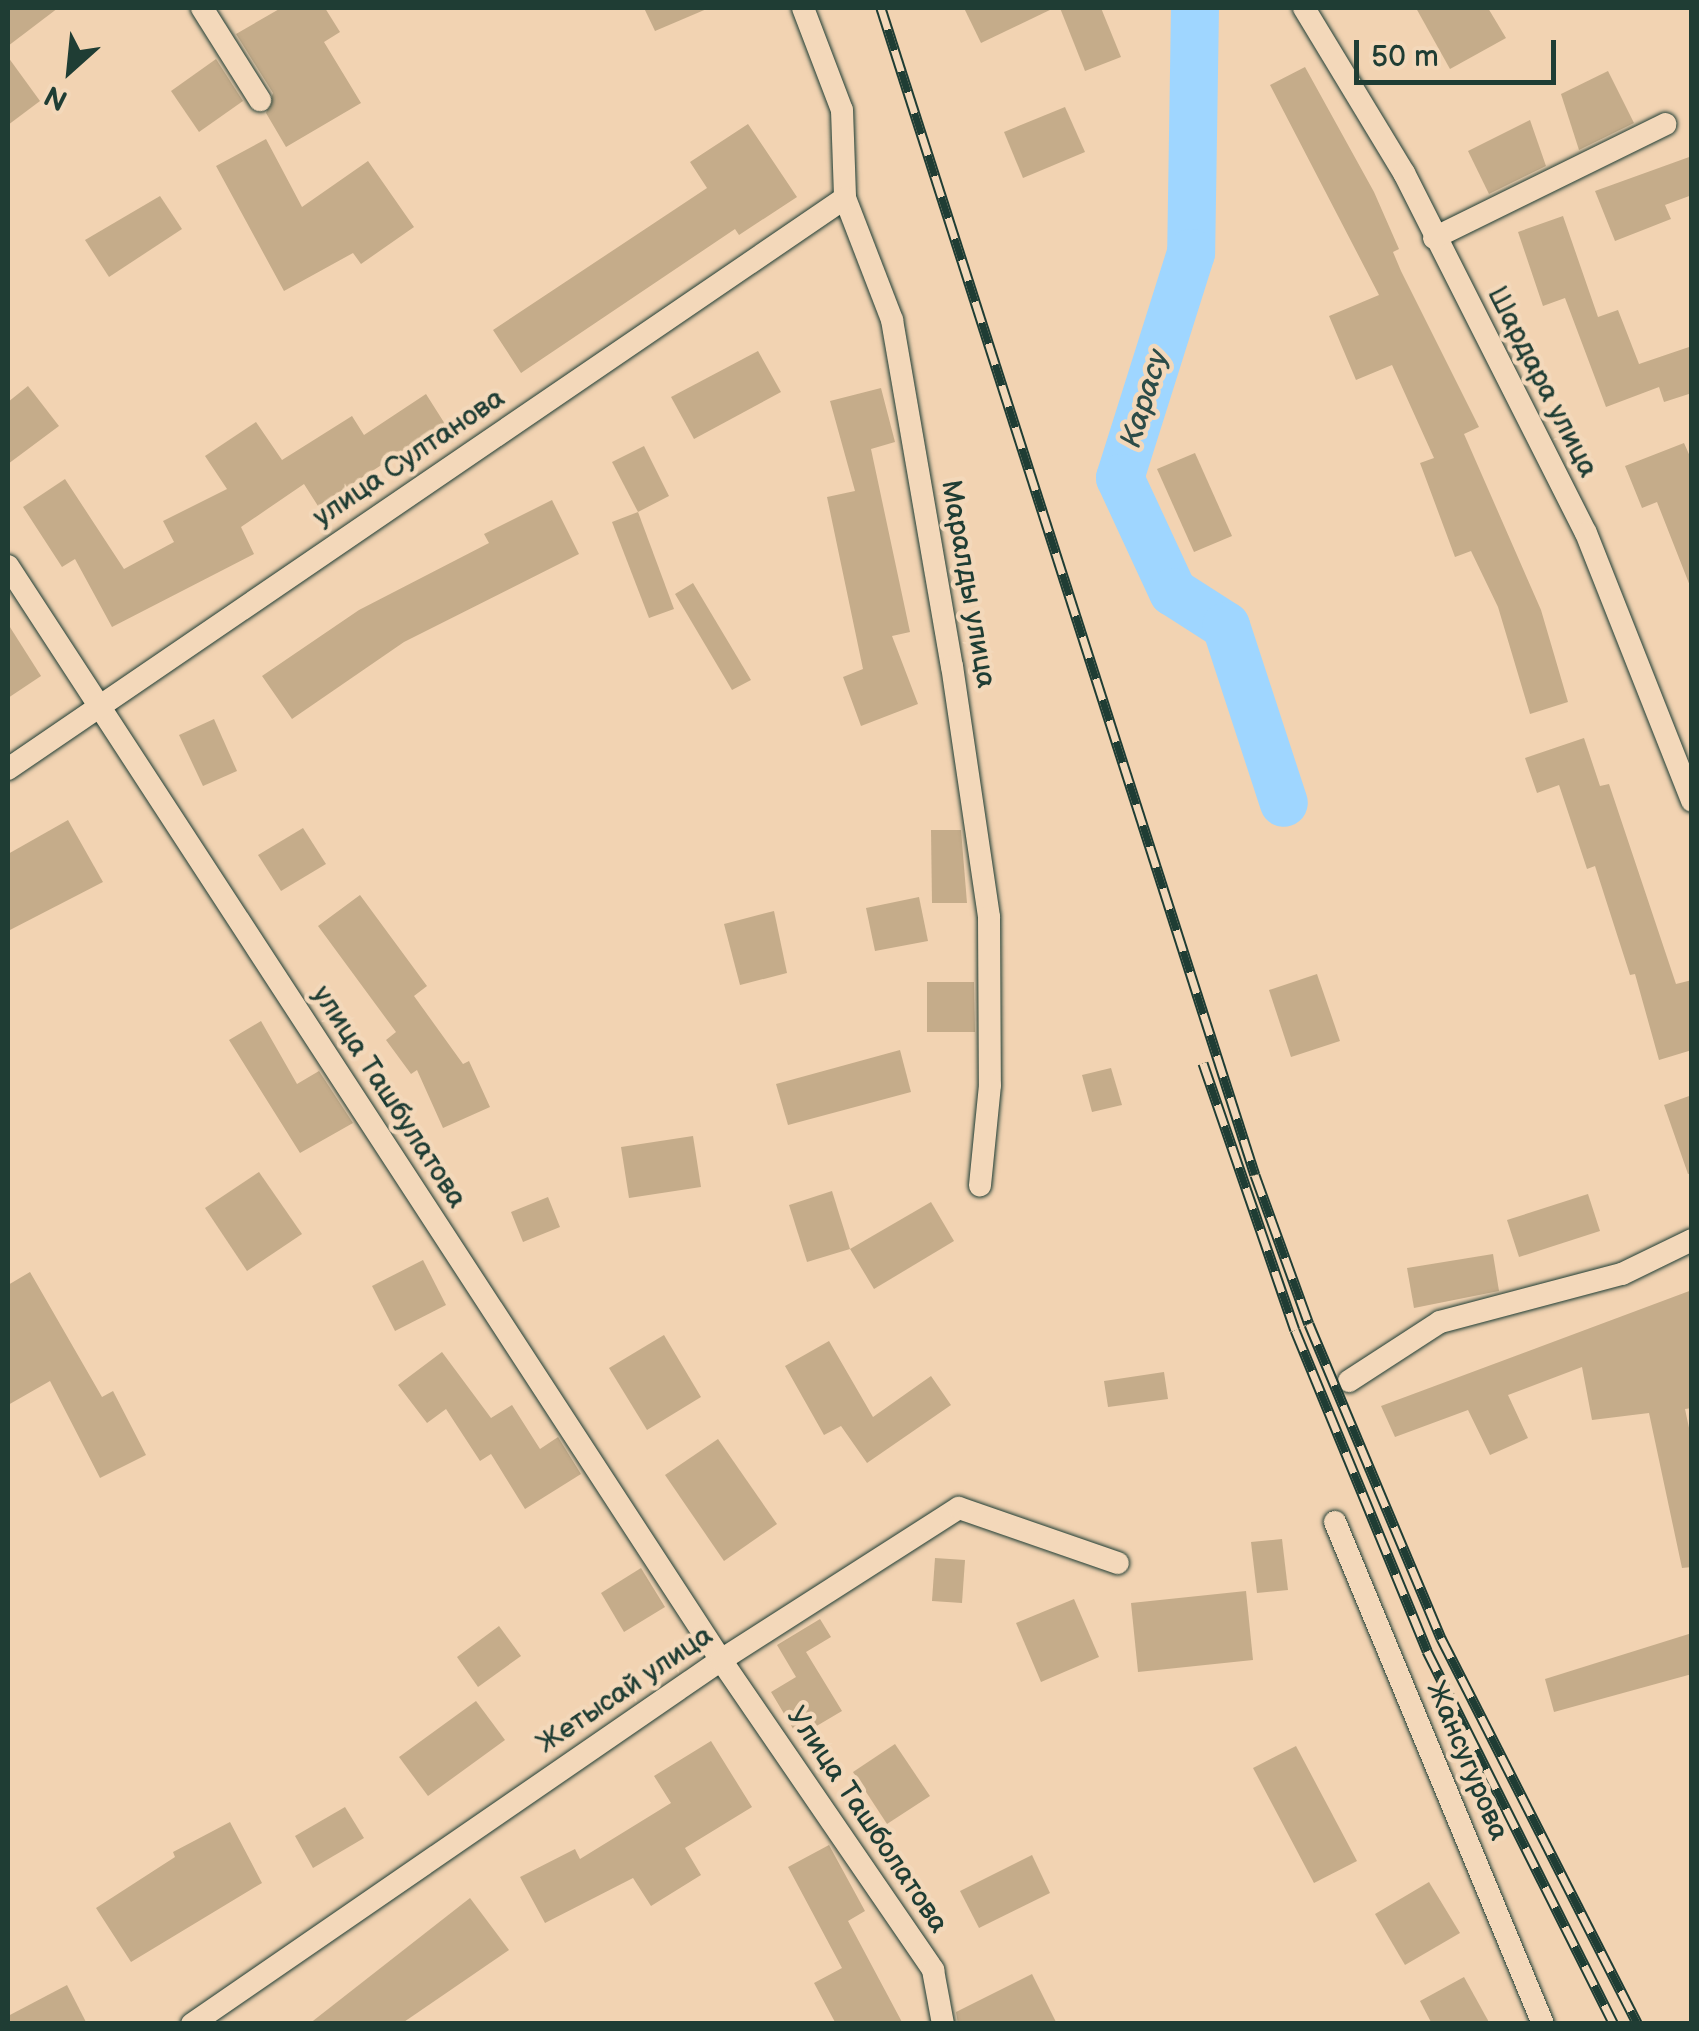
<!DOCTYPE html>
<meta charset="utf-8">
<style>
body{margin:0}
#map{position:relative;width:1699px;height:2031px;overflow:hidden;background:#f2d3b2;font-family:"Balsamiq Sans",sans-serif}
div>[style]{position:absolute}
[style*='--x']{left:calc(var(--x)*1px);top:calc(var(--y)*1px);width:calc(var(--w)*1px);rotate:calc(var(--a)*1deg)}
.river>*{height:48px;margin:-24px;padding:0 24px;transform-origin:24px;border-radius:24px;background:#9fd6ff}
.building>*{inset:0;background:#c5ac8a}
.roads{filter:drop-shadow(0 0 2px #1f3d34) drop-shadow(0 0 2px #1f3d34)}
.street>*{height:22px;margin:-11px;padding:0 11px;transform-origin:11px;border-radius:11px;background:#f3d8ba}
.rail>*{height:11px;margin-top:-5.5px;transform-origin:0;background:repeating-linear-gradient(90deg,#f3d8ba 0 22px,#1f3d34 0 44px);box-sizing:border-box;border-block:2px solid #1f3d34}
span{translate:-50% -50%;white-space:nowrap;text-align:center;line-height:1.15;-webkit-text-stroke:9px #f3d8ba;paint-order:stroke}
.street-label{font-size:28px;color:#1f3d34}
.water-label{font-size:30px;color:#2c4c48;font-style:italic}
.frame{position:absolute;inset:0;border:10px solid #1f3d34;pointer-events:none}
.north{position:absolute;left:20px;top:20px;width:100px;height:100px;-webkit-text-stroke:8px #f3d8ba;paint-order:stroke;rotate:207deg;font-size:28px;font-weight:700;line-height:40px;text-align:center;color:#1f3d34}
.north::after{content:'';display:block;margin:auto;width:35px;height:45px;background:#1f3d34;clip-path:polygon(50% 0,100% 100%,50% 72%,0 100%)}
.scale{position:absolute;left:1354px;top:40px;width:202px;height:45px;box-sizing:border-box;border:5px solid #1f3d34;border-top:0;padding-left:12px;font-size:30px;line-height:35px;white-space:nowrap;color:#1f3d34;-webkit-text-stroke:8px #f3d8ba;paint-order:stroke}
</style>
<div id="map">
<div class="river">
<div style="--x:1195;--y:8;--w:245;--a:90.9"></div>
<div style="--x:1191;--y:253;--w:236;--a:107.5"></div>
<div style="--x:1120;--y:478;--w:126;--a:65.1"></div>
<div style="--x:1173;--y:592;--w:63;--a:32.7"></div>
<div style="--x:1226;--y:626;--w:186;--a:71.9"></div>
</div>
<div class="building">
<div style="clip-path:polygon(8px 8px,58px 8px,8px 46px)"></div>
<div style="clip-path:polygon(281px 8px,325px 8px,340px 32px,324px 42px,361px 103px,286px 147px,266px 113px,273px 93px,236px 34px)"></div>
<div style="clip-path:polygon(644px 8px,709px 8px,655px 31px)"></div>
<div style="clip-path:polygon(964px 8px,1054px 8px,981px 43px)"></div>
<div style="clip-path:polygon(1060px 8px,1101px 8px,1121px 57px,1085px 71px)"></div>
<div style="clip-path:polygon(1416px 8px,1488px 8px,1506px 38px,1450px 69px)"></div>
<div style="clip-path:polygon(8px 57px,40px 101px,8px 125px)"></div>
<div style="clip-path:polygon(216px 59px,243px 101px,199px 132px,171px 91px)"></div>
<div style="clip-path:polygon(1305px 67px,1374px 192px,1399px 249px,1393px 252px,1401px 271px,1479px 427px,1464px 434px,1541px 610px,1568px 702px,1530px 714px,1498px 607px,1471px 551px,1455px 557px,1420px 463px,1434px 458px,1392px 365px,1356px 380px,1329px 316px,1379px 295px,1270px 85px)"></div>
<div style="clip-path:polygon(1608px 71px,1634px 123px,1579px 150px,1561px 94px)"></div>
<div style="clip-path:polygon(1065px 107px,1085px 152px,1023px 178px,1004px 132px)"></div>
<div style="clip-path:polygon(1530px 120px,1546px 166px,1489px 194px,1468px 151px)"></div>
<div style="clip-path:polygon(748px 124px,797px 197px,739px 235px,735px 229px,521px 373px,493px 330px,707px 188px,690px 162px)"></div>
<div style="clip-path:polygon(266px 139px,302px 207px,368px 161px,414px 227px,361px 264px,353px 253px,284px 291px,216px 166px)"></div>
<div style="clip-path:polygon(1692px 156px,1692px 195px,1665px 205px,1671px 219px,1615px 241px,1595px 191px)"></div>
<div style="clip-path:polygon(160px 196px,182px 229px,109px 277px,85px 240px)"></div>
<div style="clip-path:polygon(1563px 216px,1598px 317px,1618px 310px,1639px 364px,1692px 346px,1692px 393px,1664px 402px,1659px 387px,1606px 407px,1565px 298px,1543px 306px,1518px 232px)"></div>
<div style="clip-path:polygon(758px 351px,781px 392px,694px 439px,671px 397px)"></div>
<div style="clip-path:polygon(28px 386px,59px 426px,8px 464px,8px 402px)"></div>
<div style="clip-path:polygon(881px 388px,895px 442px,871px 449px,910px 632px,892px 636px,918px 704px,861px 726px,843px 677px,863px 669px,827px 497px,855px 491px,830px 401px)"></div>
<div style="clip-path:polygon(426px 394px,445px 424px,318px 506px,304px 484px,241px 527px,254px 554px,112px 627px,75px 559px,62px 567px,23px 507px,65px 479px,124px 569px,174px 542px,163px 521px,227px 489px,205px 456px,256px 422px,282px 460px,352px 416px,364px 435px)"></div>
<div style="clip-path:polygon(1684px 443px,1692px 461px,1690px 586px,1657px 502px,1642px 508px,1625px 466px)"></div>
<div style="clip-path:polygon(644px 446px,669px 496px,638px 512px,612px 462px)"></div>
<div style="clip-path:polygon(1195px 453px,1232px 536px,1194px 552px,1157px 469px)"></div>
<div style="clip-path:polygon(552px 500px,579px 554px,404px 642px,292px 719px,262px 676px,359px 610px,489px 543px,484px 534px)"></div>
<div style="clip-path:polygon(638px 512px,674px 609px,649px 618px,612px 522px)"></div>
<div style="clip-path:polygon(693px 583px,751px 680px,732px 690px,675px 594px)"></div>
<div style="clip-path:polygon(8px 624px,41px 676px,8px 698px)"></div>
<div style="clip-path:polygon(214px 719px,237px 771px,203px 786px,179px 735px)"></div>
<div style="clip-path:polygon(1584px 738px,1600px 786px,1609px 784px,1676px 984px,1692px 980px,1692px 1050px,1659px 1060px,1635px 974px,1630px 975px,1595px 866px,1587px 869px,1559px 785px,1537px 793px,1525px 758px)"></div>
<div style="clip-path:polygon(68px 820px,103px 882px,8px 931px,8px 854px)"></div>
<div style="clip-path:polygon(303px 828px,326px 864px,281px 891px,258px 855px)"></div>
<div style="clip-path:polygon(931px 830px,961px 830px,967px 903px,932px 903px)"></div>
<div style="clip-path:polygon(360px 895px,427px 986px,414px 996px,463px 1064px,469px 1061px,490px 1107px,443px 1128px,417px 1070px,411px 1074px,386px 1040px,396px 1032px,318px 926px)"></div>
<div style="clip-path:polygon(919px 897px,928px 941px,875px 951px,866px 908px)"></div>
<div style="clip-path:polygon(774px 911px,787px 973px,740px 985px,724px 924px)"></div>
<div style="clip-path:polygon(1317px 974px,1340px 1041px,1291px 1057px,1269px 990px)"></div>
<div style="clip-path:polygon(927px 982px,974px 982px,975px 1032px,927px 1032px)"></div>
<div style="clip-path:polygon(261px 1021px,297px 1084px,319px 1071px,353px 1123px,300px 1153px,229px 1040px)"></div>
<div style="clip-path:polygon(900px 1050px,911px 1092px,788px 1125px,776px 1084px)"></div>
<div style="clip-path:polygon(1111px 1068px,1122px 1105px,1092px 1112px,1082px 1075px)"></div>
<div style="clip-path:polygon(1692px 1095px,1692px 1173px,1688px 1174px,1664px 1105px)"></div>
<div style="clip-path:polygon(693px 1136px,701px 1187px,629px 1198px,621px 1147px)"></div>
<div style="clip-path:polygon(259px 1172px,302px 1234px,247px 1271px,205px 1208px)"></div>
<div style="clip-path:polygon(832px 1191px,850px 1249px,807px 1262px,789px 1205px)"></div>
<div style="clip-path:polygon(1588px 1194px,1600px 1231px,1519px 1257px,1507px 1220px)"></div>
<div style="clip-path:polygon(548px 1197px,560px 1227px,523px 1242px,511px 1212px)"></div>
<div style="clip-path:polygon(931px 1202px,954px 1241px,874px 1289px,850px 1249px)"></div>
<div style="clip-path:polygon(1493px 1254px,1499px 1291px,1414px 1308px,1407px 1268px)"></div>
<div style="clip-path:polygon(423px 1260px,446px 1305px,395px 1331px,372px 1286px)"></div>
<div style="clip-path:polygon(30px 1272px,102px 1397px,113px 1391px,146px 1455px,100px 1478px,50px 1381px,8px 1405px,8px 1285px)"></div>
<div style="clip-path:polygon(1692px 1290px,1692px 1408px,1685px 1409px,1692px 1442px,1692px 1567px,1682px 1568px,1649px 1413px,1592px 1420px,1582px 1367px,1508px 1395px,1528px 1438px,1490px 1455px,1468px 1410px,1395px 1437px,1381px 1406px)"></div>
<div style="clip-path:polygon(664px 1335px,701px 1397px,647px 1430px,609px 1368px)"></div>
<div style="clip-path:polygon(829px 1341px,873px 1417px,931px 1376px,951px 1405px,867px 1463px,841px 1426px,824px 1435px,785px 1366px)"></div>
<div style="clip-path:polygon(442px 1352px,491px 1418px,512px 1405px,540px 1449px,558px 1437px,581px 1474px,525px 1509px,491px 1454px,480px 1461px,446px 1409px,427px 1423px,398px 1385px)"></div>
<div style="clip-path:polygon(1164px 1372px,1168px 1399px,1108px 1407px,1104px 1381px)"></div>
<div style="clip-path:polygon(718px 1439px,777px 1524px,724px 1561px,665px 1475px)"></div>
<div style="clip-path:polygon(1282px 1539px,1288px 1590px,1257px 1593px,1251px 1542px)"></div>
<div style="clip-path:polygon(935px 1558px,965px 1560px,962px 1603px,932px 1601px)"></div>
<div style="clip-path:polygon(641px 1568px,665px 1607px,624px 1632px,601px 1593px)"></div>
<div style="clip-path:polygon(1246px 1591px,1253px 1660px,1138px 1672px,1131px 1603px)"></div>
<div style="clip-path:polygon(1074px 1599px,1099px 1657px,1041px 1682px,1016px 1623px)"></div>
<div style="clip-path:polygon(820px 1619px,831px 1637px,806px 1652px,842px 1711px,798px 1737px,771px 1692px,796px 1677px,777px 1645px)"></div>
<div style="clip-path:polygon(499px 1626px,521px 1656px,478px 1687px,457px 1657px)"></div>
<div style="clip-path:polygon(1692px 1633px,1692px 1674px,1554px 1712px,1545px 1679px)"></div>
<div style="clip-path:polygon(476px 1701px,505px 1740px,428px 1796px,399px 1757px)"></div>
<div style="clip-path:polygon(711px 1741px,752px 1807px,685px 1848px,701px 1875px,651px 1906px,633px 1878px,545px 1923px,520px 1877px,575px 1849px,580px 1859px,671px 1803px,654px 1776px)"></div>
<div style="clip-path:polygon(895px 1744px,930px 1796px,887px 1824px,853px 1772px)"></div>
<div style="clip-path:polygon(1296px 1746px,1357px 1861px,1314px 1883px,1253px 1768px)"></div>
<div style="clip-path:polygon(345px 1807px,364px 1838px,313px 1868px,295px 1836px)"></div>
<div style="clip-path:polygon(230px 1822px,262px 1883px,131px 1962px,96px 1908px,175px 1857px,173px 1852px)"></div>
<div style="clip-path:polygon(829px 1845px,865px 1911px,848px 1921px,903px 2024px,836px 2024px,814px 1983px,842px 1968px,788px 1867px)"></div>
<div style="clip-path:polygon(1032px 1855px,1050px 1893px,979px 1928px,960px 1891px)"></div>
<div style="clip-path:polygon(1429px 1882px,1460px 1933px,1405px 1965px,1375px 1914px)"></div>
<div style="clip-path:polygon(470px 1898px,509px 1950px,401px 2024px,309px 2024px)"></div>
<div style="clip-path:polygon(1032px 1974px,1057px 2024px,958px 2024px,956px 2012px)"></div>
<div style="clip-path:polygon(1464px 1977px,1490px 2024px,1432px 2024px,1420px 2001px)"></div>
<div style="clip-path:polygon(67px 1985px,87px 2024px,8px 2024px,8px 2016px)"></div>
</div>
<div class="roads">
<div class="street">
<div style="--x:202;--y:8;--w:109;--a:57.8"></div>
<div style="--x:803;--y:8;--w:109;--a:69.1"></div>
<div style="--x:842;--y:110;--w:88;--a:88"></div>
<div style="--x:845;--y:198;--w:131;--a:68.9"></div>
<div style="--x:892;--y:320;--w:351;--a:80.2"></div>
<div style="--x:952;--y:666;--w:254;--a:81.6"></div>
<div style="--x:989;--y:917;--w:168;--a:89.7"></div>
<div style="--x:990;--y:1085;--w:101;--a:95.7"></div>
<div style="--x:1304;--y:8;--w:193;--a:58.8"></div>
<div style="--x:1404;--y:173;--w:403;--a:63.2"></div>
<div style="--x:1586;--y:533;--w:288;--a:68.4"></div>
<div style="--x:1434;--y:238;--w:258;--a:-26.2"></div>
<div style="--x:8;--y:566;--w:1306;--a:56.91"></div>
<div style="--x:721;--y:1660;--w:376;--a:55.6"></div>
<div style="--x:933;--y:1970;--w:55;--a:79.5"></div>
<div style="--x:8;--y:769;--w:1013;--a:-34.3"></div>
<div style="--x:1349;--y:1381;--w:108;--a:-33"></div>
<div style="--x:1440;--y:1322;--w:188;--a:-14.8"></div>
<div style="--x:1622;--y:1274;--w:78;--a:-25.9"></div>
<div style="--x:1335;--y:1522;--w:543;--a:67.49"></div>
<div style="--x:192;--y:2024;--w:642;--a:-34.53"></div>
<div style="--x:721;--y:1660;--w:282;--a:-32.6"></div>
<div style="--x:959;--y:1508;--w:168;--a:19.1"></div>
</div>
</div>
<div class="rail">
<div style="--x:881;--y:8;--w:1225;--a:72.23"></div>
<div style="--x:1255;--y:1175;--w:158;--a:70.1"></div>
<div style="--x:1309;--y:1324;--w:341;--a:67.2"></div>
<div style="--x:1441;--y:1638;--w:433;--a:63"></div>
<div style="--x:1203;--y:1063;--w:282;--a:71"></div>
<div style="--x:1295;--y:1330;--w:347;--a:67.6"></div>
<div style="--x:1427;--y:1651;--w:417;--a:63.4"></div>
</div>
<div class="street-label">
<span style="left:1542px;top:382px;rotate:63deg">Шардара улица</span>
<span style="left:409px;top:458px;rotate:-34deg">улица Султанова</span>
<span style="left:968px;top:584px;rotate:80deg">Маралды улица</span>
<span style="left:389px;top:1097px;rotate:57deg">улица Ташбулатова</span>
<span style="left:625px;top:1690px;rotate:-34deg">Жетысай улица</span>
<span style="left:1467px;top:1761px;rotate:67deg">Жансугурова</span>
<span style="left:867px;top:1820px;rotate:56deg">Улица Ташболатова</span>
</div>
<div class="water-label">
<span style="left:1145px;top:399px;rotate:-73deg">Карасу</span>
</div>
<div class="frame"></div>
<div class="north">N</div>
<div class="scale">50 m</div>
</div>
